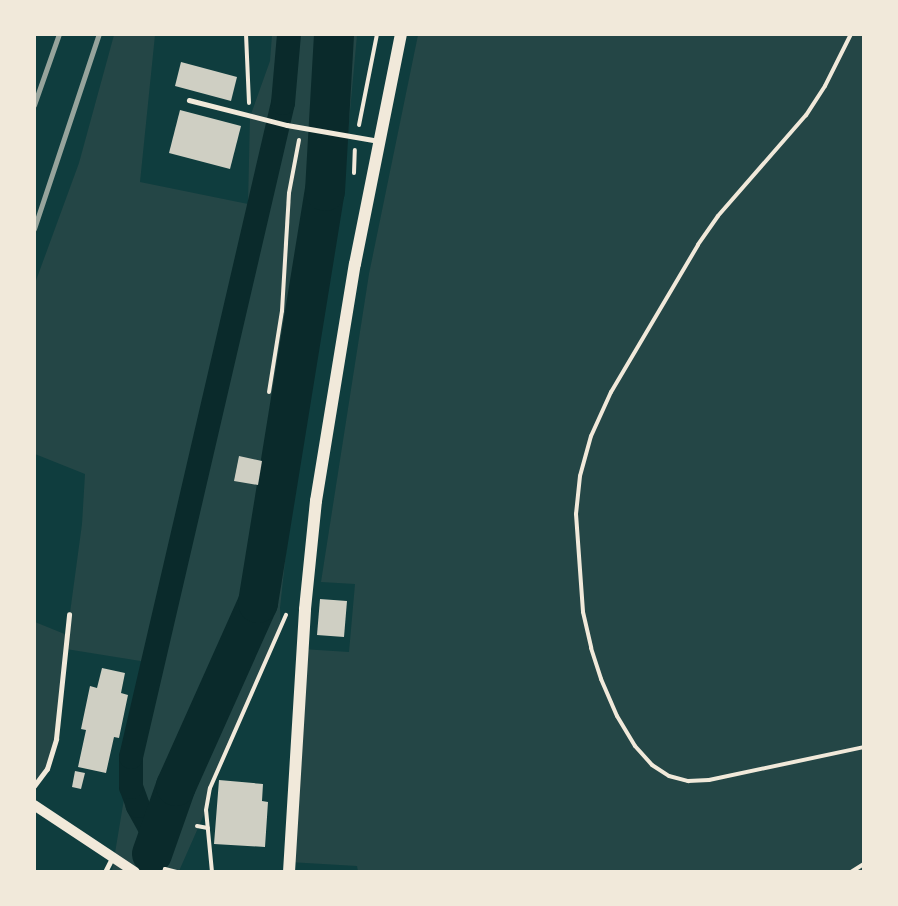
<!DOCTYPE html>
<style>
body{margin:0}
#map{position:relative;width:898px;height:906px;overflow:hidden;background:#0f3d3e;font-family:"Roboto Serif",serif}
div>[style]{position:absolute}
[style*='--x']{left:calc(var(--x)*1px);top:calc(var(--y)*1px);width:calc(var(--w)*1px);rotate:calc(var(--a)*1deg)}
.green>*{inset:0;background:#244646}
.canal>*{height:24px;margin:-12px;padding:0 12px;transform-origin:12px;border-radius:12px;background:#0a2a2b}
.river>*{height:40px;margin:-20px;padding:0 20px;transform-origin:20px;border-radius:20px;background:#0a2a2b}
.building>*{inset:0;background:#cfcfc3}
.path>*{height:4px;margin:-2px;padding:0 2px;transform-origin:2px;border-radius:2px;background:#f1e9da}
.service>*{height:4.5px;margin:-2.25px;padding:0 2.25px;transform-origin:2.25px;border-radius:2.25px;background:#f1e9da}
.tertiary>*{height:10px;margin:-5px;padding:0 5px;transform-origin:5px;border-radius:5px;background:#f1e9da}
.secondary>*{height:12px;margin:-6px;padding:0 6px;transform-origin:6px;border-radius:6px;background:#f1e9da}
.rail>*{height:4.5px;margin:-2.25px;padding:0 2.25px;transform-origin:2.25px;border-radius:2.25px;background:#97a49c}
span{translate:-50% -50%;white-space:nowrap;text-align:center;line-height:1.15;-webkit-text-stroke:6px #f1e9da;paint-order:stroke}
.frame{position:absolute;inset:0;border:36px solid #f1e9da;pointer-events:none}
</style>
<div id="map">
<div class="green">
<div style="clip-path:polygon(114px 35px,155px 35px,140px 182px,248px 204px,250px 117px,270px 61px,272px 35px,357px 35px,343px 188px,288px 534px,280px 608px,281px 631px,210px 788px,206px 810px,179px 871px,112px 871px,131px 757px,153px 663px,66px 649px,52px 755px,35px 786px,35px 622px,67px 635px,82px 524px,85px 474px,35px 454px,34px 286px,79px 163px)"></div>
<div style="clip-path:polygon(418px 35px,863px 35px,863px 871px,358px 872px,357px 866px,289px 862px,302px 649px,349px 652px,355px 584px,321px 582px,369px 274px)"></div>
</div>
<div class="canal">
<div style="--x:156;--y:839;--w:38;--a:-119"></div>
<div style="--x:138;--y:806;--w:20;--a:-110"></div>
<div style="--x:131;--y:787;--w:30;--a:-90"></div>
<div style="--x:131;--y:757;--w:671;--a:-76.92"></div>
<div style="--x:283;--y:103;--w:69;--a:-85"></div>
</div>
<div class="river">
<div style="--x:152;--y:854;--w:72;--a:-70.6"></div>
<div style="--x:176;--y:786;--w:201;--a:-65.9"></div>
<div style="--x:258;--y:603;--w:417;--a:-80.8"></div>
<div style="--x:325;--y:191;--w:157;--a:-86.7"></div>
</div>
<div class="building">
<div style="clip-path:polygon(181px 62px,237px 77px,231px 101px,175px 86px)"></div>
<div style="clip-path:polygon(180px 110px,241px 126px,230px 169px,169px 153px)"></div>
<div style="clip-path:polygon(239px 456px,262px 461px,258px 485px,234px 481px)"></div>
<div style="clip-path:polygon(320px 599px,347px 601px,344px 637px,317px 635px)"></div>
<div style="clip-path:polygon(102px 668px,125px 673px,121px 693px,128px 695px,119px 738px,114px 737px,106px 773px,78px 767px,86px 730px,81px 729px,90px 686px,97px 688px)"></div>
<div style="clip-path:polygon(75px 771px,85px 773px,81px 789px,72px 787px)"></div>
<div style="clip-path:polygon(219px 780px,263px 784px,262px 801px,268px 802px,265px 847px,214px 844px)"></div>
</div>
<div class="path">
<div style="--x:246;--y:34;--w:69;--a:87.5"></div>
<div style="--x:851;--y:34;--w:58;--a:116.6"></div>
<div style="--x:825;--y:86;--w:35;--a:123"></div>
<div style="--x:806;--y:115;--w:134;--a:131.1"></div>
<div style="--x:718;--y:216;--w:35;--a:125"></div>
<div style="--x:698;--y:245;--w:171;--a:120.6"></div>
<div style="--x:611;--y:392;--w:48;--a:114.4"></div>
<div style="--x:591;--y:436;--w:41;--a:105.4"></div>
<div style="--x:580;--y:476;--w:38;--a:96"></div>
<div style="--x:576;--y:514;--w:98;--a:85.9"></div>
<div style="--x:583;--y:612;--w:37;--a:77"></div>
<div style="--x:591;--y:648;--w:33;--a:72"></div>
<div style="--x:601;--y:679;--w:40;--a:66.6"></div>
<div style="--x:617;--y:716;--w:35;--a:59"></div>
<div style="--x:635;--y:746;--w:25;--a:48"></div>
<div style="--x:652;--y:765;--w:20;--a:33"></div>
<div style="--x:669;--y:776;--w:20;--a:15"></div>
<div style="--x:688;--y:781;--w:21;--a:-3"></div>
<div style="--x:709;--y:780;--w:158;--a:-12"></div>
<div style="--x:359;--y:125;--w:93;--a:-78.8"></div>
<div style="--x:354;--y:173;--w:23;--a:-88"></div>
<div style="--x:269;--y:392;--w:82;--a:-80.9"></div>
<div style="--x:282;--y:311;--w:118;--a:-86.6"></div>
<div style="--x:289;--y:193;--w:54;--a:-79.3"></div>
<div style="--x:197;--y:826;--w:11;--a:10"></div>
<div style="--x:164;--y:872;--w:3;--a:-72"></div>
<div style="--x:165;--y:869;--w:12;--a:14"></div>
<div style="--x:212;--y:872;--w:62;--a:-95.5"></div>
<div style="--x:206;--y:810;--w:22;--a:-80"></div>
<div style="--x:210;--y:788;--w:189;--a:-66.3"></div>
<div style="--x:851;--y:872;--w:15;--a:-32"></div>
</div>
<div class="service">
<div style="--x:189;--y:100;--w:101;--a:14.3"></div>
<div style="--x:287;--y:125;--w:93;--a:9.9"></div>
<div style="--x:34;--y:786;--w:21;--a:-53"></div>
<div style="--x:47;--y:769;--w:31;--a:-73"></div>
<div style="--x:56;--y:739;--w:125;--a:-84"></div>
<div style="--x:105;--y:872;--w:16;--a:-63"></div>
</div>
<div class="tertiary">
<div style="--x:34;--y:805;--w:121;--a:33.6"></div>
</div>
<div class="secondary">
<div style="--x:289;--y:872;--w:263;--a:-86.5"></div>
<div style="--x:305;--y:609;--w:109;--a:-84.2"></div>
<div style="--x:316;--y:501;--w:240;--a:-80.7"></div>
<div style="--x:355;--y:264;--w:235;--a:-78.7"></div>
</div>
<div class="rail">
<div style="--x:34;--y:105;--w:75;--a:-70.6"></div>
<div style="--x:34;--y:229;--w:206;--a:-71.6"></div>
</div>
<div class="frame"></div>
</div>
